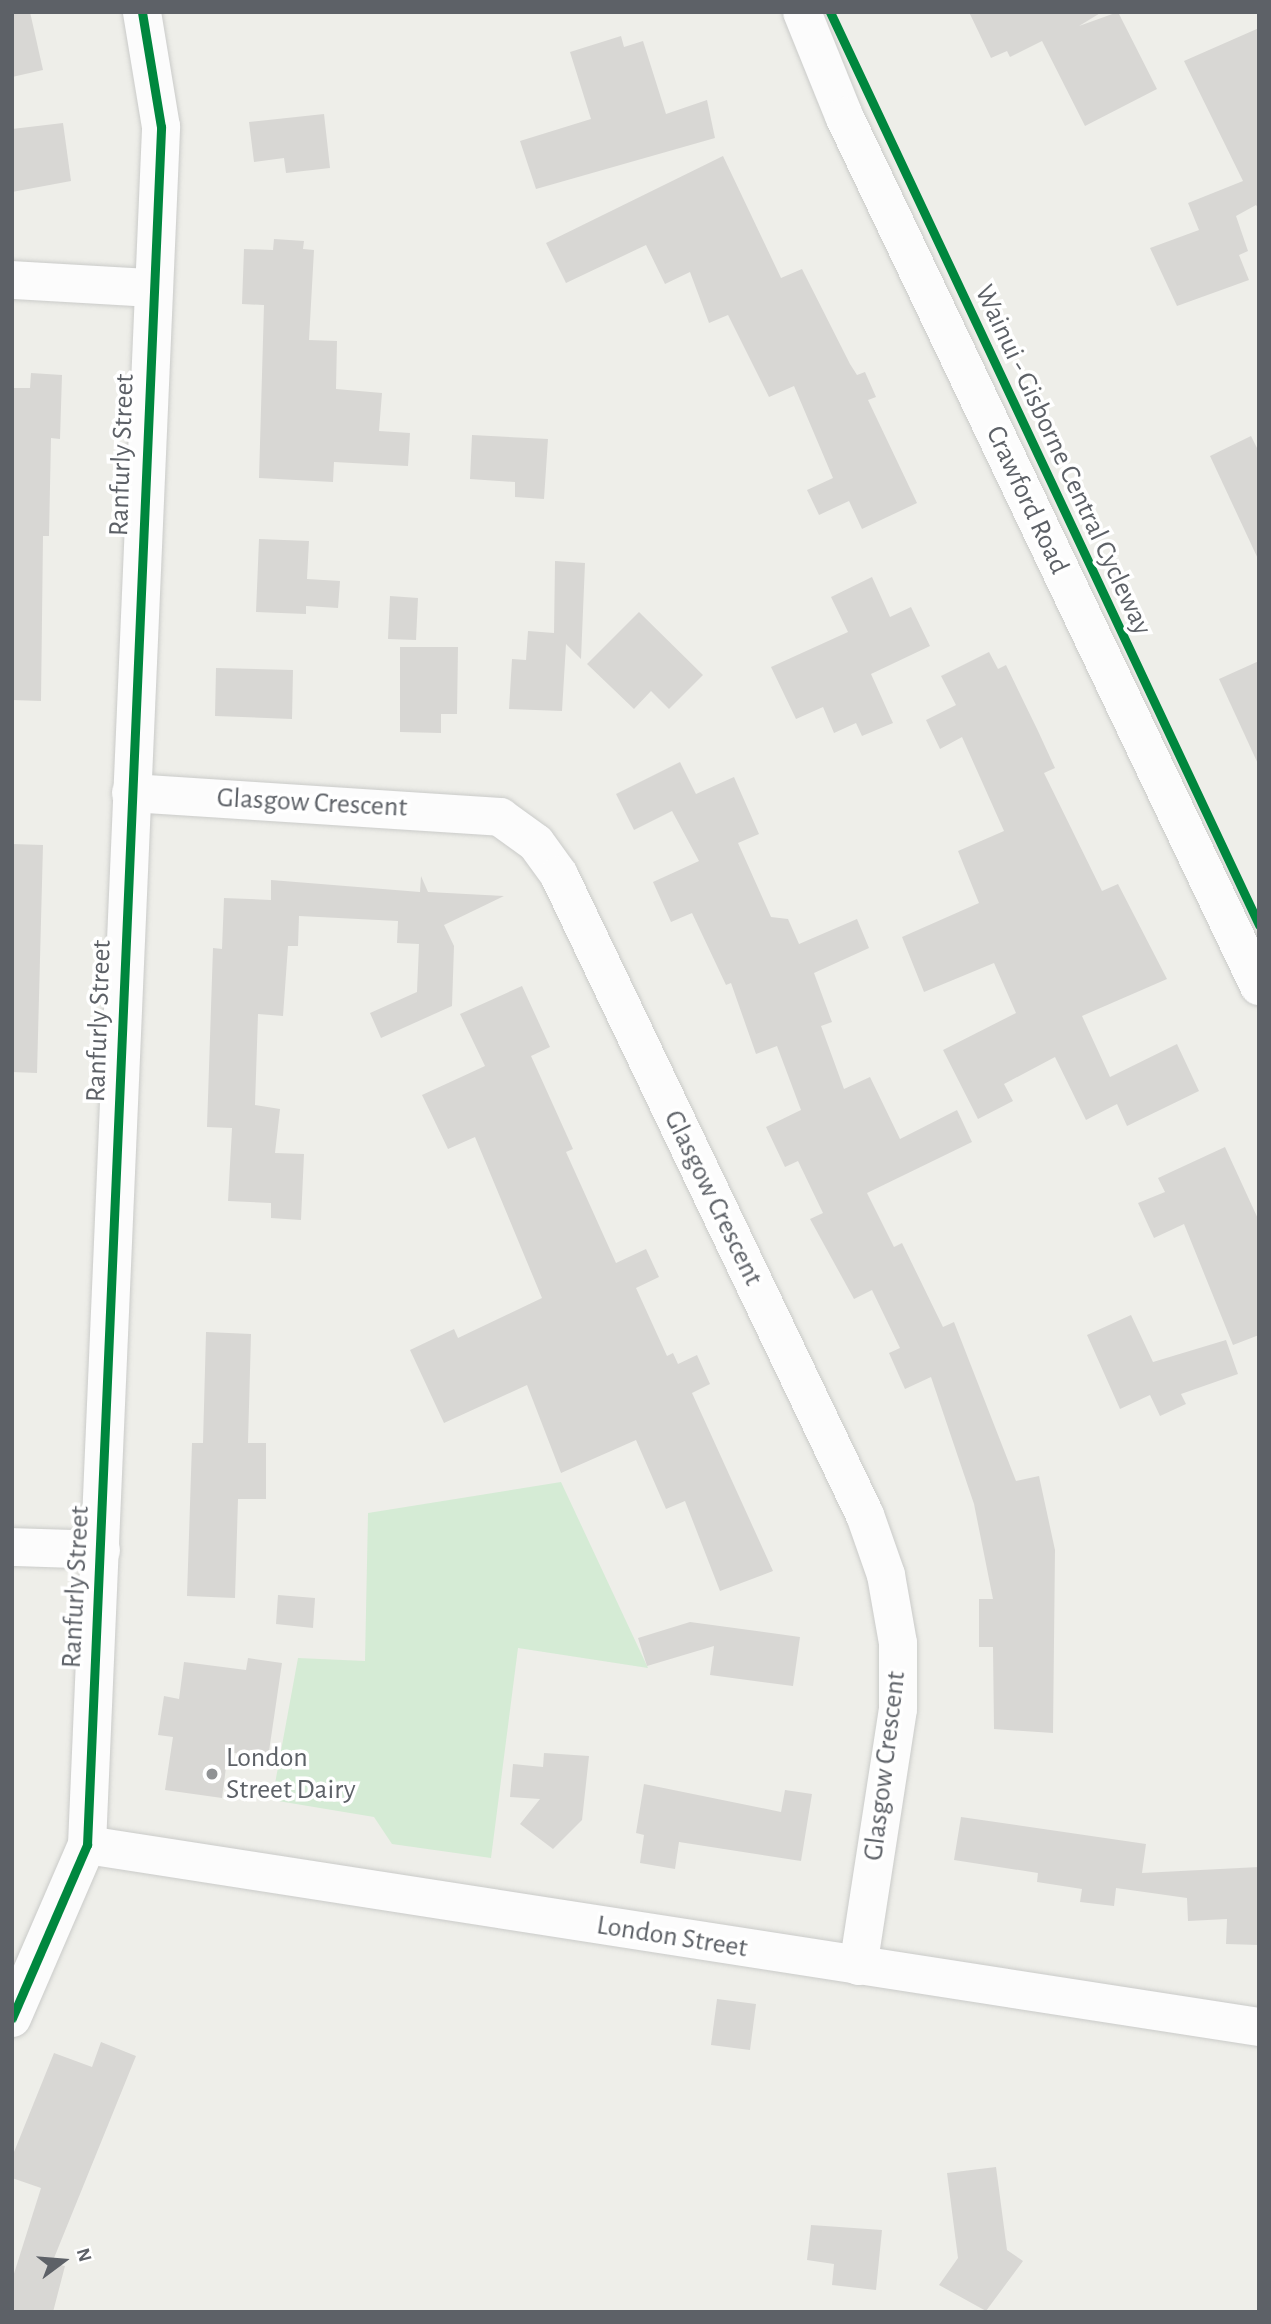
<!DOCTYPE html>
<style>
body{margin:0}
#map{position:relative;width:1271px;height:2324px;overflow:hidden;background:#eeeee9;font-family:"Alegreya Sans",sans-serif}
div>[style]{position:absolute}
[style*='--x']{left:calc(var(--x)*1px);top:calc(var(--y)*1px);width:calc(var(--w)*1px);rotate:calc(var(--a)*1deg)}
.green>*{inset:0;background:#d5ebd5}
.building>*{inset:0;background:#d8d7d4}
.roads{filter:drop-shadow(0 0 2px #cacbc9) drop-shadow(0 0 2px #cacbc9)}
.minor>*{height:38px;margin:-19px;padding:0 19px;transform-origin:19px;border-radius:19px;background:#fcfcfc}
.cycleway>*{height:9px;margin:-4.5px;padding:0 4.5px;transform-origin:4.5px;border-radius:4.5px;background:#00873e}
.dots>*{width:19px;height:19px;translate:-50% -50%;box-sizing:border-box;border:4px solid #fff;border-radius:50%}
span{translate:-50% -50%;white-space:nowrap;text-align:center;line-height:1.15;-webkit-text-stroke:7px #fff;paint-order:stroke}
.street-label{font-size:28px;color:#5d6167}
.poi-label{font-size:28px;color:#5d6167}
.left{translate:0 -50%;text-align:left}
.frame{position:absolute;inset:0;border:14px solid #5d6167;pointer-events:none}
.north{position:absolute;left:28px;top:2226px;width:70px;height:70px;-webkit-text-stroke:5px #fff;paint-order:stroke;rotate:74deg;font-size:19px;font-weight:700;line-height:28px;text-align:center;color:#5d6167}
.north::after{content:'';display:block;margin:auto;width:24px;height:32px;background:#5d6167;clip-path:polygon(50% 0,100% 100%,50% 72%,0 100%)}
</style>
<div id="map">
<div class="green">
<div style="clip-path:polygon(561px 1482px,648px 1668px,518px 1648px,491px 1858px,392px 1844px,374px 1817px,272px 1800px,298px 1658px,365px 1661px,368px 1513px)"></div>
</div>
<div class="building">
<div style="clip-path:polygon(12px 12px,30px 12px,43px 70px,12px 77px)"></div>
<div style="clip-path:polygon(969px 12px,1102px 12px,1079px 26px,1118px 12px,1157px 89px,1085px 126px,1042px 41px,1010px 57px,1007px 51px,991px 58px)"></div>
<div style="clip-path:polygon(1259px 28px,1259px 210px,1256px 205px,1236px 216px,1248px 251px,1239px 255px,1249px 280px,1177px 306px,1150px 248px,1199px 230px,1188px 203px,1243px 181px,1184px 61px)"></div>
<div style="clip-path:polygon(621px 36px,624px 47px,643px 41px,666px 114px,707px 100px,715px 138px,536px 189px,520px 141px,591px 119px,570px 52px)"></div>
<div style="clip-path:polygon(324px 114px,330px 168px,286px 173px,284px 158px,254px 162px,249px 122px)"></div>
<div style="clip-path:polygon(63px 123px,71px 181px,12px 192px,12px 129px)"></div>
<div style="clip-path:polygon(723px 156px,781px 278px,802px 269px,850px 364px,857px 375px,865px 372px,876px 397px,868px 400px,917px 503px,862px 529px,849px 501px,819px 515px,807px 490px,833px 478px,794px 386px,769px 397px,728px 315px,709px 323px,690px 272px,665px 284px,646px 245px,566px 283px,546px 243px)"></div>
<div style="clip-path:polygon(274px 239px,304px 241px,303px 249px,314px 250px,309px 340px,337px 341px,336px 389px,382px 393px,379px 431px,410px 433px,408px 466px,334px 462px,333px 482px,259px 478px,264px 305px,242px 304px,244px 249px,273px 250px)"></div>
<div style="clip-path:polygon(31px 373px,62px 375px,60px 439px,51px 438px,49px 536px,43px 536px,41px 701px,12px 700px,12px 388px,30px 388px)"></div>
<div style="clip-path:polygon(472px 435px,548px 439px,544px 499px,515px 497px,515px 482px,470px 479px)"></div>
<div style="clip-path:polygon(1251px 436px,1259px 452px,1259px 561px,1210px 456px)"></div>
<div style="clip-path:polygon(259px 539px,309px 541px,307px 579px,340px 581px,338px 608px,306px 606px,306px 614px,256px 612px)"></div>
<div style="clip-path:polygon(555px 561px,585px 563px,581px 659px,566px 644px,562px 711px,509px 709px,512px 659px,526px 660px,528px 631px,554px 633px)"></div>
<div style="clip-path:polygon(872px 577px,890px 617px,911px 607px,930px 646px,871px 674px,893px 723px,862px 736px,856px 723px,834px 733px,823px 707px,796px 719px,771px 667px,848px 632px,831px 597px)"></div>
<div style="clip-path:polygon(390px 596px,418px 598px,416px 640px,388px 639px)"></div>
<div style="clip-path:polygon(639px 612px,703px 675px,669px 709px,651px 691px,634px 709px,587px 664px)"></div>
<div style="clip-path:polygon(400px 647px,458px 647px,457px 714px,441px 714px,441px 733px,400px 732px)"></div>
<div style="clip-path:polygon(989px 652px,998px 669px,1006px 665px,1038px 731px,1055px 768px,1044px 773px,1102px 891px,1118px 884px,1167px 979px,1082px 1016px,1110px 1077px,1177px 1044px,1199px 1091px,1127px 1126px,1117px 1104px,1086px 1120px,1055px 1057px,1004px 1084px,1013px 1101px,978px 1119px,943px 1050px,1016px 1013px,994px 963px,924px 992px,902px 937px,979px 903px,958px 851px,1004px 831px,962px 737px,940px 749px,926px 720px,956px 705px,941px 676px)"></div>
<div style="clip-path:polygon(1259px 661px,1259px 766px,1219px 679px)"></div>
<div style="clip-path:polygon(216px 668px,293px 670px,292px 719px,215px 716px)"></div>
<div style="clip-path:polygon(680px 762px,696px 794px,734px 777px,759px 834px,738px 843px,771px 917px,788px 919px,799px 944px,857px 919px,869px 948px,814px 973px,832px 1022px,821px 1026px,844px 1089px,870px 1077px,900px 1139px,957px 1110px,972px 1142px,867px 1193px,894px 1247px,902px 1243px,943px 1327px,954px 1322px,1016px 1481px,1039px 1476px,1055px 1550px,1053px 1733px,994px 1729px,993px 1647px,979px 1647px,979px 1599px,993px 1599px,974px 1504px,931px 1377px,905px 1389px,889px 1353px,900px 1348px,872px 1290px,854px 1299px,810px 1219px,823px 1213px,798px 1161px,785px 1167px,766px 1127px,801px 1110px,777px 1046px,756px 1054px,731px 983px,726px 985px,692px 913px,671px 922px,653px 882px,699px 861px,672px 811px,634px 830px,616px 794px)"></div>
<div style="clip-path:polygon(12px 844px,43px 845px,37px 1073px,12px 1072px)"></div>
<div style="clip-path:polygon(421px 876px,428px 892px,504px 896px,444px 925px,454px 946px,452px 1006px,381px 1038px,370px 1013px,417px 992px,419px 944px,397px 943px,398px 921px,299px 916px,298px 946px,288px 946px,283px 1016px,258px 1014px,255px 1105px,280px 1109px,275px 1153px,304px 1154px,301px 1220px,271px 1218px,271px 1203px,228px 1201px,232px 1128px,207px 1127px,213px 948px,222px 949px,224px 898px,271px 900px,271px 880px,420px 892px)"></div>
<div style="clip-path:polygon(522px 986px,550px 1047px,531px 1056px,573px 1149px,566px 1152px,616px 1263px,646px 1249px,659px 1277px,636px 1288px,667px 1356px,673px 1353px,678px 1364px,697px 1355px,710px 1384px,692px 1393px,773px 1571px,720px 1591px,685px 1501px,666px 1509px,636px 1440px,561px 1473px,527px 1385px,444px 1423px,410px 1350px,454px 1329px,458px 1338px,542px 1298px,475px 1137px,448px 1149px,422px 1095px,485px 1066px,460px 1014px)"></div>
<div style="clip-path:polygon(1225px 1147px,1259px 1221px,1259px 1335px,1233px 1345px,1184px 1224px,1154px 1238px,1138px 1203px,1165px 1192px,1158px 1178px)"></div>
<div style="clip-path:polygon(1131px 1315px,1153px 1362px,1226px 1340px,1238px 1374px,1181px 1394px,1186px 1404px,1160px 1416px,1150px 1395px,1120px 1409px,1087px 1335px)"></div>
<div style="clip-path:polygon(206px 1332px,251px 1334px,248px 1443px,266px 1443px,266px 1499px,238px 1499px,235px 1598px,187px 1596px,192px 1443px,203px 1443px)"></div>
<div style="clip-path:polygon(278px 1595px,315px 1598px,313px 1628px,276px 1624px)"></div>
<div style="clip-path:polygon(690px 1622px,800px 1637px,793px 1686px,710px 1675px,714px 1646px,647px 1666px,638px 1638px)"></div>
<div style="clip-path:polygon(248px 1658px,282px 1663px,268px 1758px,228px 1752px,222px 1798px,165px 1790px,173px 1737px,158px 1735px,164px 1696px,179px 1699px,184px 1662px,246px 1670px)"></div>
<div style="clip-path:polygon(544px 1753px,589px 1756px,582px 1820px,553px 1849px,520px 1824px,540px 1799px,510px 1797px,513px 1764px,543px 1767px)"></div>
<div style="clip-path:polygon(644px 1784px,781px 1812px,785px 1790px,812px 1794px,801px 1861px,679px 1842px,675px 1869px,640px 1863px,644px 1835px,636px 1833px)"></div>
<div style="clip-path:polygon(961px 1817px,1146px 1844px,1142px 1873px,1259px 1867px,1259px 1945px,1226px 1944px,1227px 1919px,1188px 1921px,1187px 1898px,1116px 1888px,1114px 1906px,1080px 1902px,1082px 1889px,1037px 1882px,1038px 1873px,954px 1860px)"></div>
<div style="clip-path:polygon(717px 1999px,756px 2004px,750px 2050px,711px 2045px)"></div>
<div style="clip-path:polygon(101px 2042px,136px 2056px,52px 2263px,65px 2266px,53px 2312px,12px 2312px,12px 2280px,41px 2188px,12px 2178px,12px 2157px,54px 2053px,92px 2067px)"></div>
<div style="clip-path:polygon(996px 2167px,1007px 2250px,1023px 2261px,986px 2311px,939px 2285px,958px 2258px,947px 2173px)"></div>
<div style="clip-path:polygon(811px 2225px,882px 2230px,876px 2290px,832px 2285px,834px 2264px,807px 2260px)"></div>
</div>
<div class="roads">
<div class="minor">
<div style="--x:802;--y:12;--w:112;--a:68"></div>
<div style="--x:844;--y:116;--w:964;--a:64.5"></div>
<div style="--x:12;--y:280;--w:139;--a:3.3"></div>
<div style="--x:131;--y:793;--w:370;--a:3.7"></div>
<div style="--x:500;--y:817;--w:44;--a:35.8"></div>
<div style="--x:536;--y:843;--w:39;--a:54"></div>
<div style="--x:559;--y:875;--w:709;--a:64.45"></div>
<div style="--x:865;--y:1515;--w:64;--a:70.7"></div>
<div style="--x:886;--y:1575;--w:69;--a:80"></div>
<div style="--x:898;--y:1643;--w:66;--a:90"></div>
<div style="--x:898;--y:1709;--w:260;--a:98.8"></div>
<div style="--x:12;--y:1547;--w:89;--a:1.9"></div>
<div style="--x:87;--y:1845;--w:1186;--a:8.83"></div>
<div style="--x:12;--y:2018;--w:189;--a:-66.6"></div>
<div style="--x:87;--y:1845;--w:1720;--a:-87.53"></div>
<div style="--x:161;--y:127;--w:117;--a:-99.4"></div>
</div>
</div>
<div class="cycleway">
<div style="--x:830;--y:12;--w:1009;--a:64.83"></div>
<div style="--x:12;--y:2018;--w:189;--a:-66.6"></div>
<div style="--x:87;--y:1845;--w:1720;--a:-87.53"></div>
<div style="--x:161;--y:127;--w:117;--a:-99.4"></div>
</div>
<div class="dots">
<div style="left:212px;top:1774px;background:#909294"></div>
</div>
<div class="street-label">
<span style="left:122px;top:455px;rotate:-88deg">Ranfurly Street</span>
<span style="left:1063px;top:460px;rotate:65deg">Wainui - Gisborne Central Cycleway</span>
<span style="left:1027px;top:500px;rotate:65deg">Crawford Road</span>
<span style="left:312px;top:803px;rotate:3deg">Glasgow Crescent</span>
<span style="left:99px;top:1021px;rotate:-88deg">Ranfurly Street</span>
<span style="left:713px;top:1198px;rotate:64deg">Glasgow Crescent</span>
<span style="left:76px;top:1587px;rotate:-87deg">Ranfurly Street</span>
<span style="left:885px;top:1766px;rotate:-83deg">Glasgow Crescent</span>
<span style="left:672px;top:1937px;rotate:9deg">London Street</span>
</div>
<div class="poi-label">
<span class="left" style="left:226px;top:1774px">London<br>Street Dairy</span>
</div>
<div class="frame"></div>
<div class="north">N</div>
</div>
